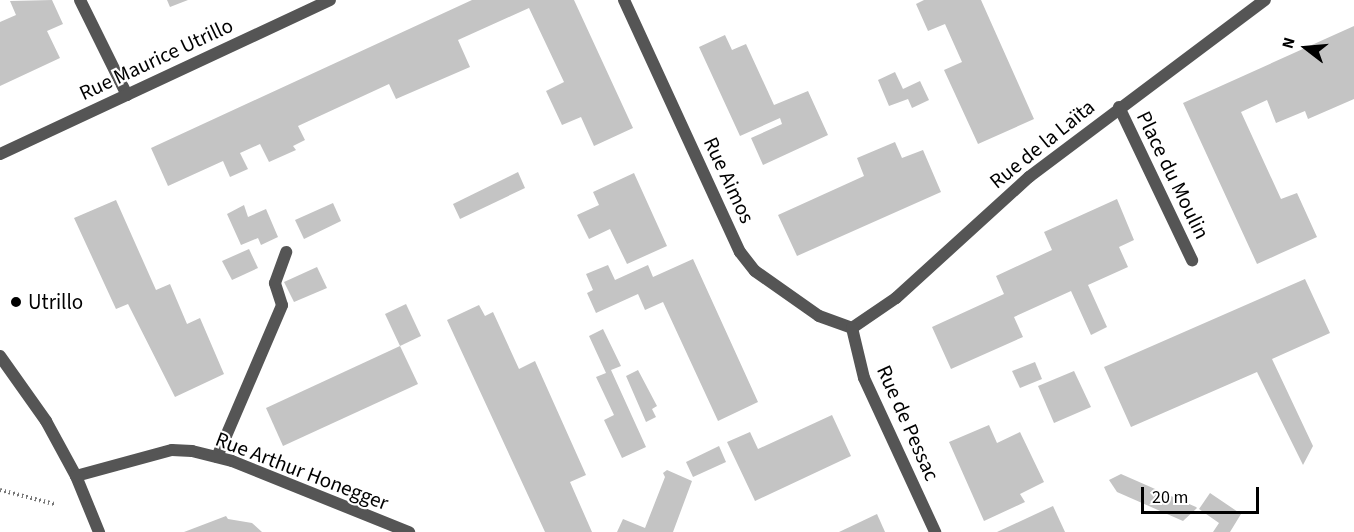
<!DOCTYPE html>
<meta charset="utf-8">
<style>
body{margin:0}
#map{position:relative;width:1354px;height:532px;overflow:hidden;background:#fff;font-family:"Source Sans 3",sans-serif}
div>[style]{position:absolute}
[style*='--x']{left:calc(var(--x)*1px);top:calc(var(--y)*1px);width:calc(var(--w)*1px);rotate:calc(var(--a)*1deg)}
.building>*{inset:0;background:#c4c4c4}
.path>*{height:4px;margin-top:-2px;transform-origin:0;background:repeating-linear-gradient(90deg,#777 0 1.5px,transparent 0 4.5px)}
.service>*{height:12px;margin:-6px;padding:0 6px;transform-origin:6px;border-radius:6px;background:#555}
.minor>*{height:12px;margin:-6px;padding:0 6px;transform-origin:6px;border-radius:6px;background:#555}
.dots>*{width:16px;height:16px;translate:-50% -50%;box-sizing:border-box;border:3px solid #fff;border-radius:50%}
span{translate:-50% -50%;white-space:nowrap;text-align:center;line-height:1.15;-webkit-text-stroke:4.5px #fff;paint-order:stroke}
.street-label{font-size:21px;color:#000}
.poi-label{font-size:21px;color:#000}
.left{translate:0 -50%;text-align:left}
.north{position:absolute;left:1276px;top:18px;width:60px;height:60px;-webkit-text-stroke:4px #fff;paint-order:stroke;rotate:286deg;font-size:16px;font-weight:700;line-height:24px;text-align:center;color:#000}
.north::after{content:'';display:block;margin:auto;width:21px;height:27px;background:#000;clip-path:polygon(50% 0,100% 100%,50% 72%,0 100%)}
.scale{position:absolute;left:1141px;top:487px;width:118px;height:27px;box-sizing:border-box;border:3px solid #000;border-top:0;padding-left:8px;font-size:18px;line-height:21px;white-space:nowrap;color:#000;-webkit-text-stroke:4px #fff;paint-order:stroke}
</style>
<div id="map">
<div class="building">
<div style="clip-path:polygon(52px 0,63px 24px,47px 31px,60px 58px,0 86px,0 22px,16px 15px,10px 1px)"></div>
<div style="clip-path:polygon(167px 0,188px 0,170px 7px)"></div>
<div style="clip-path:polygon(472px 0,574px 0,633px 128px,594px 146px,581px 117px,562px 125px,546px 91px,564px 82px,529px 8px,458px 40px,470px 67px,396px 99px,389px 84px,298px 126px,305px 140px,293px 146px,296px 150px,269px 162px,260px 144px,240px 153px,248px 169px,230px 177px,223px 161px,168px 186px,151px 148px)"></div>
<div style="clip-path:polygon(924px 0,981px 0,1034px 119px,978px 144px,944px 70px,962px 62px,945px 24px,928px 31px,916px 4px)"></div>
<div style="clip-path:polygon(1354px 26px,1354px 99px,1308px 119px,1305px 111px,1276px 123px,1267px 100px,1241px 112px,1281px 199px,1297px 193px,1317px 237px,1257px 264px,1183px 103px)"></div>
<div style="clip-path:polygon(725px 35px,732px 50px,746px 44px,774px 105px,808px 91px,828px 135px,763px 165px,751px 138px,782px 124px,780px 118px,740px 136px,699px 47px)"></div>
<div style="clip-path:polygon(895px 72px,903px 89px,920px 81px,929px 100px,912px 108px,908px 99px,889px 106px,878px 80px)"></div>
<div style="clip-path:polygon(895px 142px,902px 158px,923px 150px,941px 192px,797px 256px,778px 215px,864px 176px,857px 158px)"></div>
<div style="clip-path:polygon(518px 172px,525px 188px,460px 219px,453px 204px)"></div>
<div style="clip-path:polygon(634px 173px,667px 246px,627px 264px,610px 229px,589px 239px,577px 215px,599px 205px,593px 192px)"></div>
<div style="clip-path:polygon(1117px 199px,1134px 240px,1119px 247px,1128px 267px,1088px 285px,1107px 327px,1091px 335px,1071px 291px,1014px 317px,1023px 337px,951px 369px,932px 327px,1004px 294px,996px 276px,1052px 250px,1044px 232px)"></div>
<div style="clip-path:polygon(116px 200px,156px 290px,170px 284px,187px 324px,200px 318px,224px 374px,175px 397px,128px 304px,116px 309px,74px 218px)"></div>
<div style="clip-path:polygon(333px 203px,341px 221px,304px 239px,295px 220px)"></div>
<div style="clip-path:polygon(244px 205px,248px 217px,266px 209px,278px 237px,261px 245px,258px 238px,241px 245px,227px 214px)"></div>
<div style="clip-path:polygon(249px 249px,258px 268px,232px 280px,222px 261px)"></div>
<div style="clip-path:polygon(693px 259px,758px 402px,718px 421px,663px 302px,645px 310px,638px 294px,596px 313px,587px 293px,593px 290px,586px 274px,608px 265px,615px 280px,648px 265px,653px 277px)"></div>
<div style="clip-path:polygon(317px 267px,327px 288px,294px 302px,284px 282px)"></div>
<div style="clip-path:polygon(1305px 279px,1330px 333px,1272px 359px,1313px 446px,1303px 465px,1257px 372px,1131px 427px,1104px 367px)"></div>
<div style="clip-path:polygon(406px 304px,421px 336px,400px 346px,385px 314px)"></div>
<div style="clip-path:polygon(479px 305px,485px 316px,493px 312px,519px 369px,535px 361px,586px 475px,570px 482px,592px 532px,545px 532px,447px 320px)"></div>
<div style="clip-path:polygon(603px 329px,621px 366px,611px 370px,646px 447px,622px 458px,604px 420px,614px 415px,596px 377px,606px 373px,589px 336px)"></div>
<div style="clip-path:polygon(400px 346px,418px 384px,283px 446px,266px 408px)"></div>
<div style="clip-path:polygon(1035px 362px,1042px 379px,1020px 388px,1012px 371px)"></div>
<div style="clip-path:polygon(638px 370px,657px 406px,652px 409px,656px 417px,646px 422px,626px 376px)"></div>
<div style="clip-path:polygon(1074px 371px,1091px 407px,1054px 423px,1038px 386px)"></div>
<div style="clip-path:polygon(832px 415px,851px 456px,755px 501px,727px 442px,750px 432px,758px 449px)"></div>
<div style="clip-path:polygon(989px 425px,997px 443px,1020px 432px,1044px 482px,1020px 494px,1025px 502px,984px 521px,949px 442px)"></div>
<div style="clip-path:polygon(719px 446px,726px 462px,693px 477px,686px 462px)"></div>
<div style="clip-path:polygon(667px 470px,692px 481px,673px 532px,617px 532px,623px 519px,645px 528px,665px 477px,663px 473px)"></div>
<div style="clip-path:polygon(1121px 474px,1196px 507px,1197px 508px,1183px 521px,1117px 492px,1109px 480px)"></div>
<div style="clip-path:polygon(1210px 493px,1241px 514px,1230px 532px,1213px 532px,1219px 523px,1199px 509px)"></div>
<div style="clip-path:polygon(1053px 506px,1065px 532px,997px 532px)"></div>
<div style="clip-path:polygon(877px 514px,885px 532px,839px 532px)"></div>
<div style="clip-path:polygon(226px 516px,228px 519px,252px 523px,262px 532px,184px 532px)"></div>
</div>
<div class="path">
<div style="--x:0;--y:490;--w:56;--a:14.5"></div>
</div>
<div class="service">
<div style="--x:217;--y:457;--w:165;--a:-66.8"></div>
<div style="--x:282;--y:305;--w:23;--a:-108"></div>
<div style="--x:275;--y:283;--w:33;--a:-70"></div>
</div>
<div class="minor">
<div style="--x:80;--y:0;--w:106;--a:63.7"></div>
<div style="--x:624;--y:0;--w:277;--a:65.3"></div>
<div style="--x:740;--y:252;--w:24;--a:52"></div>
<div style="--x:755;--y:271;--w:78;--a:35.1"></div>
<div style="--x:819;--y:316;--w:35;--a:20"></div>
<div style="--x:1119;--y:107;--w:170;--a:64.5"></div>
<div style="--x:0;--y:154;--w:364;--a:-25"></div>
<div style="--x:852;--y:328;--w:53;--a:-34.3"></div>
<div style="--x:896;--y:298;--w:180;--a:-42.3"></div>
<div style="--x:1029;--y:177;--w:295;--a:-36.9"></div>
<div style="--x:852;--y:328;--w:51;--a:76.5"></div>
<div style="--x:864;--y:378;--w:170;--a:65.2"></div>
<div style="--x:0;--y:356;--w:80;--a:54.7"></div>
<div style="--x:46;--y:421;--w:63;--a:61.4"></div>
<div style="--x:76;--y:476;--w:61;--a:67.7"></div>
<div style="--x:76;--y:476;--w:99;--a:-15.2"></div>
<div style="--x:172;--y:450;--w:20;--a:3"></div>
<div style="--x:192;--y:451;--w:41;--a:14"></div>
<div style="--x:232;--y:461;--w:191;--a:21.9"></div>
</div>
<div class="dots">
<div style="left:16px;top:302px;background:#000"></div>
</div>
<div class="street-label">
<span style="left:156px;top:59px;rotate:-25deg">Rue Maurice Utrillo</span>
<span style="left:1042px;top:144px;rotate:-39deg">Rue de la Laïta</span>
<span style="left:1173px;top:175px;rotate:64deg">Place du Moulin</span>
<span style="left:729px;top:180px;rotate:65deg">Rue Aimos</span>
<span style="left:908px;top:423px;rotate:66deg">Rue de Pessac</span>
<span style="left:302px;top:471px;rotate:21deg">Rue Arthur Honegger</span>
</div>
<div class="poi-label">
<span class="left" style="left:28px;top:302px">Utrillo</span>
</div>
<div class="north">N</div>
<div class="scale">20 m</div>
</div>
